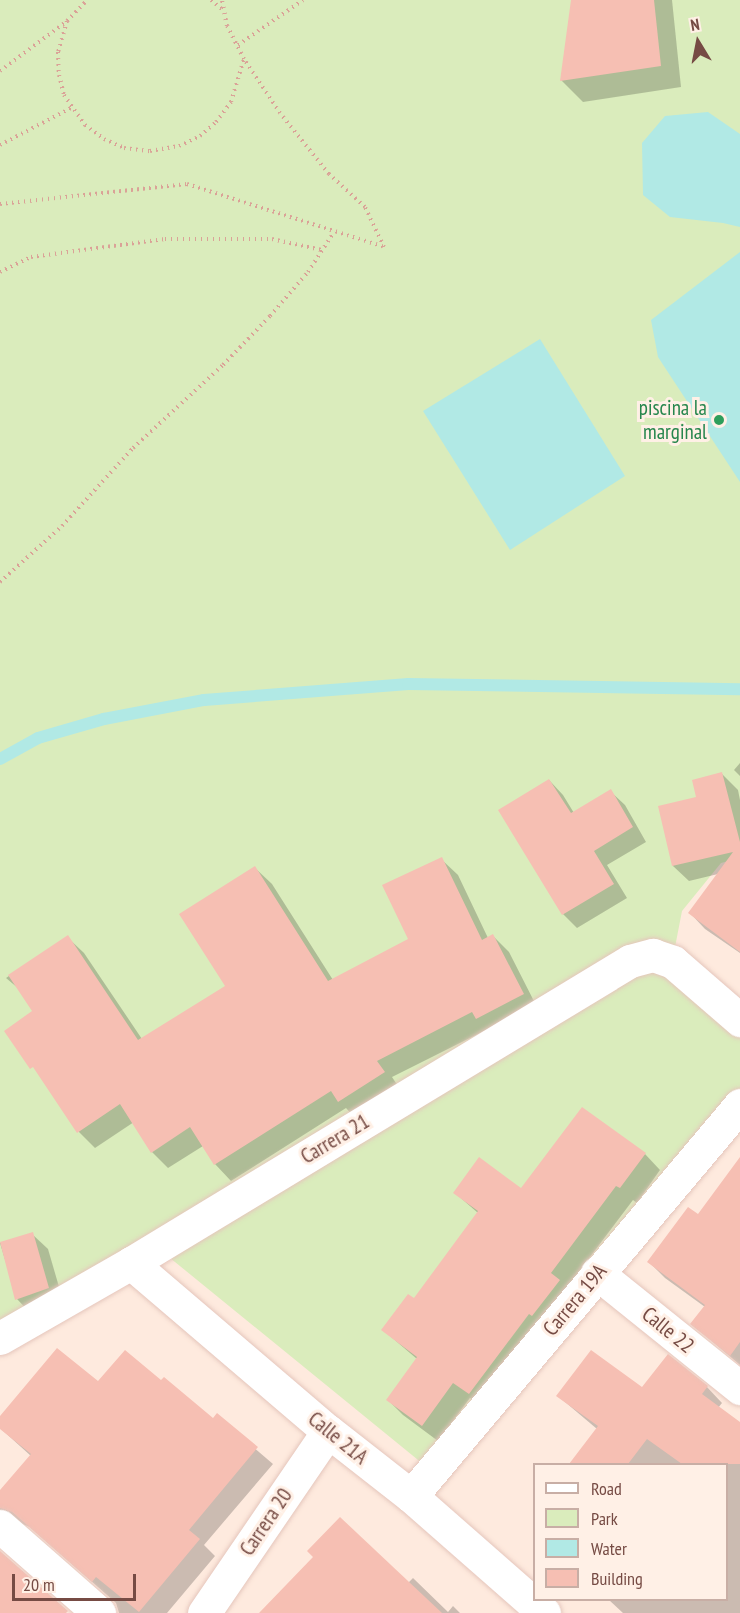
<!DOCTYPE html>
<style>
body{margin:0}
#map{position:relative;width:740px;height:1613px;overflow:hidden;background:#feeade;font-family:"PT Sans Narrow",sans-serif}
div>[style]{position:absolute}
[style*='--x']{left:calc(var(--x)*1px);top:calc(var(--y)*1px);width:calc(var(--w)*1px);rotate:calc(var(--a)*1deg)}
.green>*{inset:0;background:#daecbc}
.water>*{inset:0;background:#b1e9e5}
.shadow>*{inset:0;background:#0003}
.stream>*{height:12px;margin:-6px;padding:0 6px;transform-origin:6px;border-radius:6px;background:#b1e9e5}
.building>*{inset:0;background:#f6bfb3}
.path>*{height:4px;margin-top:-2px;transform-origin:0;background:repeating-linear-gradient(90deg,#daa297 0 1.5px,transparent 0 6px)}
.roads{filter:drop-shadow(0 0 2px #e5c6bc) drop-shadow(0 0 2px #e5c6bc)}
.minor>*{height:33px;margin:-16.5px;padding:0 16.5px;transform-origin:16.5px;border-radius:16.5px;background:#fff}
.dots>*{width:16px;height:16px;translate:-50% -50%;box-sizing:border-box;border:3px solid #fff0e6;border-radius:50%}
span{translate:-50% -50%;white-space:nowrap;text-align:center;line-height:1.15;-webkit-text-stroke:6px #fff0e6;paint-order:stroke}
.leisure-label{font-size:21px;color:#27864d}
.right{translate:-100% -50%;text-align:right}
.street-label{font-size:21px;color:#764b44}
.legend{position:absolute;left:533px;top:1463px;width:195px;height:138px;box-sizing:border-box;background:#fff0e6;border:2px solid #c8aea5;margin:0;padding:8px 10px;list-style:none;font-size:18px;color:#764b44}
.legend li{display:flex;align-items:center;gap:12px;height:30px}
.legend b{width:30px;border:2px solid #c8aea5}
.north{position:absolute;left:668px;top:12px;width:60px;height:60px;-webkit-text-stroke:4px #fff0e6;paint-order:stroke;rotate:350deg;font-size:16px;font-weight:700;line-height:24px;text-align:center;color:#764b44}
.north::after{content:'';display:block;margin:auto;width:21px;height:27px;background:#764b44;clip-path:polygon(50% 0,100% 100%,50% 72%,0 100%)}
.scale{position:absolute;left:12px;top:1574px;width:124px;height:27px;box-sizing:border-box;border:3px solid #764b44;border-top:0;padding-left:8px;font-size:18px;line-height:21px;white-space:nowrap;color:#764b44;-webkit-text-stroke:4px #fff0e6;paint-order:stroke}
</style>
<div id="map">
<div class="green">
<div style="clip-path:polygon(0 0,740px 0,740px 858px,721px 863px,682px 911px,670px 973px,740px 1036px,740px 1089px,423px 1464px,148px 1240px,0 1322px)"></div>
</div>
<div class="water">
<div style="clip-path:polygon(708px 112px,740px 134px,740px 227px,723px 223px,670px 217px,643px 195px,642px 143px,665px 116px)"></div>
<div style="clip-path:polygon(740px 252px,740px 482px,658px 357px,651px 320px)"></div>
<div style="clip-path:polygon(540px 339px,625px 476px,510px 550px,423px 411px)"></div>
</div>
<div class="shadow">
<div style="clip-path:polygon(573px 0,672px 0,681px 87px,583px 102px,561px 80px)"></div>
<div style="clip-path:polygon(740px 763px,740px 776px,734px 770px)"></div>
<div style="clip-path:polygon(722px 774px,738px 790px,740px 800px,740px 953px,705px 929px,690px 913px,718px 874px,689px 881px,673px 866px,697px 798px)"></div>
<div style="clip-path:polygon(549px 780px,563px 795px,574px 813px,610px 791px,625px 805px,646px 842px,607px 865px,627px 898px,577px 928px,563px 914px)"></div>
<div style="clip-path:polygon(441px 859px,458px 875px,488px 938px,493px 936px,509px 952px,539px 1011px,488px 1029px,392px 1077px,400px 1089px,355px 1118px,346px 1108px,231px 1181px,215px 1164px,203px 1146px,168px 1168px,152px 1152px,134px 1122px,95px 1148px,79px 1132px,57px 1021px,6px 978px,67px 937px,84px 953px,142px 1039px,227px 987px,255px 868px,272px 884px,333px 980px,410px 939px)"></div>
<div style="clip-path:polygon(645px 1154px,660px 1170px,637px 1203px,633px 1200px,566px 1289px,485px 1409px,470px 1398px,438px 1441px,403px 1415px,388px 1400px,417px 1359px,383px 1330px,414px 1300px,478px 1213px,455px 1193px,522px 1190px)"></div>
<div style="clip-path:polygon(740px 1160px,740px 1365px,692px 1324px,705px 1307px,665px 1278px,649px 1262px,698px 1216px)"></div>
<div style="clip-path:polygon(32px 1234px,48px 1249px,64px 1304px,32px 1315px,17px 1299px,0 1243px)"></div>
<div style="clip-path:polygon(162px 1382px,213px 1420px,217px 1416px,273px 1464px,204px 1545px,215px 1556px,167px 1613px,119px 1613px,116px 1603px,30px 1527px,20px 1523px,0 1532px,0 1493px,31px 1456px,0 1428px,0 1419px,99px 1383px)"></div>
<div style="clip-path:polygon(707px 1387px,722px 1403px,718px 1408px,740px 1425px,740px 1613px,623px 1613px,609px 1600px,726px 1600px,726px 1464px,571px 1464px,597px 1429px,558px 1396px)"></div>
<div style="clip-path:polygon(413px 1578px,448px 1612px,453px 1606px,460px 1613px,260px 1613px,408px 1583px)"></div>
</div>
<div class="stream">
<div style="--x:0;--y:759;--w:43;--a:-28.9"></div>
<div style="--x:38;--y:738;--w:69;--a:-16.1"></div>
<div style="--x:104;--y:719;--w:102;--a:-10.8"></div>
<div style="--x:204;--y:700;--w:205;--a:-4.5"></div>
<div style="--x:408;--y:684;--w:332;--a:0.9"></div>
</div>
<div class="building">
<div style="clip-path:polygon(571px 0,654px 0,661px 66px,560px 81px)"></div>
<div style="clip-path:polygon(722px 772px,740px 842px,740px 952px,688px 913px,733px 852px,672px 866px,658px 806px,696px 797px,692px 780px)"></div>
<div style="clip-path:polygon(549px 779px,571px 813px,611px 789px,633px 827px,594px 851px,614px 884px,562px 915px,498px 810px)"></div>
<div style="clip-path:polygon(442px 857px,482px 940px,493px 934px,524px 994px,476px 1019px,472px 1012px,377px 1061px,385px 1072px,338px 1102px,331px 1091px,214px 1165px,190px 1127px,151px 1153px,120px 1104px,77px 1133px,33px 1067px,30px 1069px,4px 1031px,32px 1011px,8px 975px,68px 935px,138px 1040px,225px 986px,179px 914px,255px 866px,328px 981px,408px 939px,382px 885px)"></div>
<div style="clip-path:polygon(582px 1107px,646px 1153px,620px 1188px,616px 1186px,551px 1273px,560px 1280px,532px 1316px,529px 1314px,469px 1394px,453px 1383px,422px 1426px,386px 1400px,417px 1357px,381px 1330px,408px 1294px,414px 1298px,478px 1211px,453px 1193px,479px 1157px,521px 1188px)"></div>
<div style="clip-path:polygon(740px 1157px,740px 1342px,730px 1356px,690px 1324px,705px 1305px,647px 1262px,688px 1207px,698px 1214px)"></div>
<div style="clip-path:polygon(33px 1232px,49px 1288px,15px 1300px,0 1242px)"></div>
<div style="clip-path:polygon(57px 1348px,98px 1381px,125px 1350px,161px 1380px,164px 1377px,213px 1418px,217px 1413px,258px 1447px,189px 1530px,200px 1539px,139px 1612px,96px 1577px,92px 1582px,12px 1512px,0 1508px,0 1490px,31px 1454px,0 1429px,0 1416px)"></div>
<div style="clip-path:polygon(591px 1350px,642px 1387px,668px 1354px,708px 1386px,702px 1394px,740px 1422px,740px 1464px,682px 1464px,647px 1439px,628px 1464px,569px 1464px,598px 1426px,556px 1396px)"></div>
<div style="clip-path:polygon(340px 1517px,442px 1613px,259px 1613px,313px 1557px,307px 1551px)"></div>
<div style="clip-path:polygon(0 1551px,68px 1611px,66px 1613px,0 1613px)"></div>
</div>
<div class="path">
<div style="--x:211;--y:0;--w:16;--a:40"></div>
<div style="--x:67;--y:21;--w:32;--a:106"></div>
<div style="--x:58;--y:52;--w:23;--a:88"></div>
<div style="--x:59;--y:75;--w:21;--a:76"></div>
<div style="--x:64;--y:95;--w:37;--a:55"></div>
<div style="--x:85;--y:125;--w:24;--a:36"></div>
<div style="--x:104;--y:139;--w:22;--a:24"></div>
<div style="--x:124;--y:148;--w:26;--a:7"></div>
<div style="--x:150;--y:151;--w:29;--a:-10"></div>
<div style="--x:179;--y:146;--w:23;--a:-25"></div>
<div style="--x:200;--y:136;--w:21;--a:-41"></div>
<div style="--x:216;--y:122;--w:25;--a:-53"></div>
<div style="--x:231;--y:102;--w:45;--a:-73.2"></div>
<div style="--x:238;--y:45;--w:79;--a:-34.7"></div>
<div style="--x:0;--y:71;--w:84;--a:-36.7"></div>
<div style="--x:67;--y:21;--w:29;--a:-46"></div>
<div style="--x:0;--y:145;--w:80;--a:-27.5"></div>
<div style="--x:0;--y:204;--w:188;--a:-6.1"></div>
<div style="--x:187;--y:184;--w:207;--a:17.7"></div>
<div style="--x:384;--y:247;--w:44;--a:-115.4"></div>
<div style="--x:365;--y:207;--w:49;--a:-137.5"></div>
<div style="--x:329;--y:174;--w:78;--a:-128.8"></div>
<div style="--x:280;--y:113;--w:65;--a:-123.7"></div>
<div style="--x:244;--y:59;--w:37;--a:-117"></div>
<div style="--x:227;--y:26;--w:26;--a:-101"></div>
<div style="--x:0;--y:272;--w:34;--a:-26"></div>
<div style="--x:31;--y:257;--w:135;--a:-7.7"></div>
<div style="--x:165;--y:239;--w:107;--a:0"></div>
<div style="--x:272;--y:239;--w:51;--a:12.4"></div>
<div style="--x:0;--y:582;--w:84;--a:-42.1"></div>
<div style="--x:62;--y:526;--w:105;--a:-47.7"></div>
<div style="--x:133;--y:448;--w:122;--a:-42.7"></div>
<div style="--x:223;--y:365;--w:68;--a:-46.2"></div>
<div style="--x:270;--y:316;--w:58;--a:-49.2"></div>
<div style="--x:308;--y:272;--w:48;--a:-57"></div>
</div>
<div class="roads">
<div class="minor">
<div style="--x:131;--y:1263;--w:259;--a:40.5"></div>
<div style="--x:328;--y:1431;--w:105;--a:38.1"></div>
<div style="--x:411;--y:1496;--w:177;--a:41.3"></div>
<div style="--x:597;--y:1273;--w:184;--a:38.8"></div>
<div style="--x:0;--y:1338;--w:151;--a:-29.8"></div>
<div style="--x:131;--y:1263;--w:583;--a:-31.18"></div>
<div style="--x:630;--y:961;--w:24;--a:-15"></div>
<div style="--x:653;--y:955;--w:21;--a:19"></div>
<div style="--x:673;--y:962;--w:89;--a:40.9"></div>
<div style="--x:411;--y:1496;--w:511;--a:-49.92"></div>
<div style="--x:0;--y:1526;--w:132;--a:41.3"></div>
<div style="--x:204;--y:1613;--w:220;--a:-55.7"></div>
</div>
</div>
<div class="dots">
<div style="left:719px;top:420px;background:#2e9e5b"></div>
</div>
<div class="leisure-label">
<span class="right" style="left:707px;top:420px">piscina la<br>marginal</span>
</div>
<div class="street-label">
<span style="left:335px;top:1139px;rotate:-31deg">Carrera 21</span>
<span style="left:575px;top:1300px;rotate:-50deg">Carrera 19A</span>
<span style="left:668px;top:1330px;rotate:39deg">Calle 22</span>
<span style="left:338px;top:1438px;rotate:39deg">Calle 21A</span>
<span style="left:266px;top:1522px;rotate:-56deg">Carrera 20</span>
</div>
<ul class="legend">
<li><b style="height:8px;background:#fff"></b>Road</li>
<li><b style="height:16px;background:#daecbc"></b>Park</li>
<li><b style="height:16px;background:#b1e9e5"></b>Water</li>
<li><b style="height:16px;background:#f6bfb3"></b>Building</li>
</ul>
<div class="north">N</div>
<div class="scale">20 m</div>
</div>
